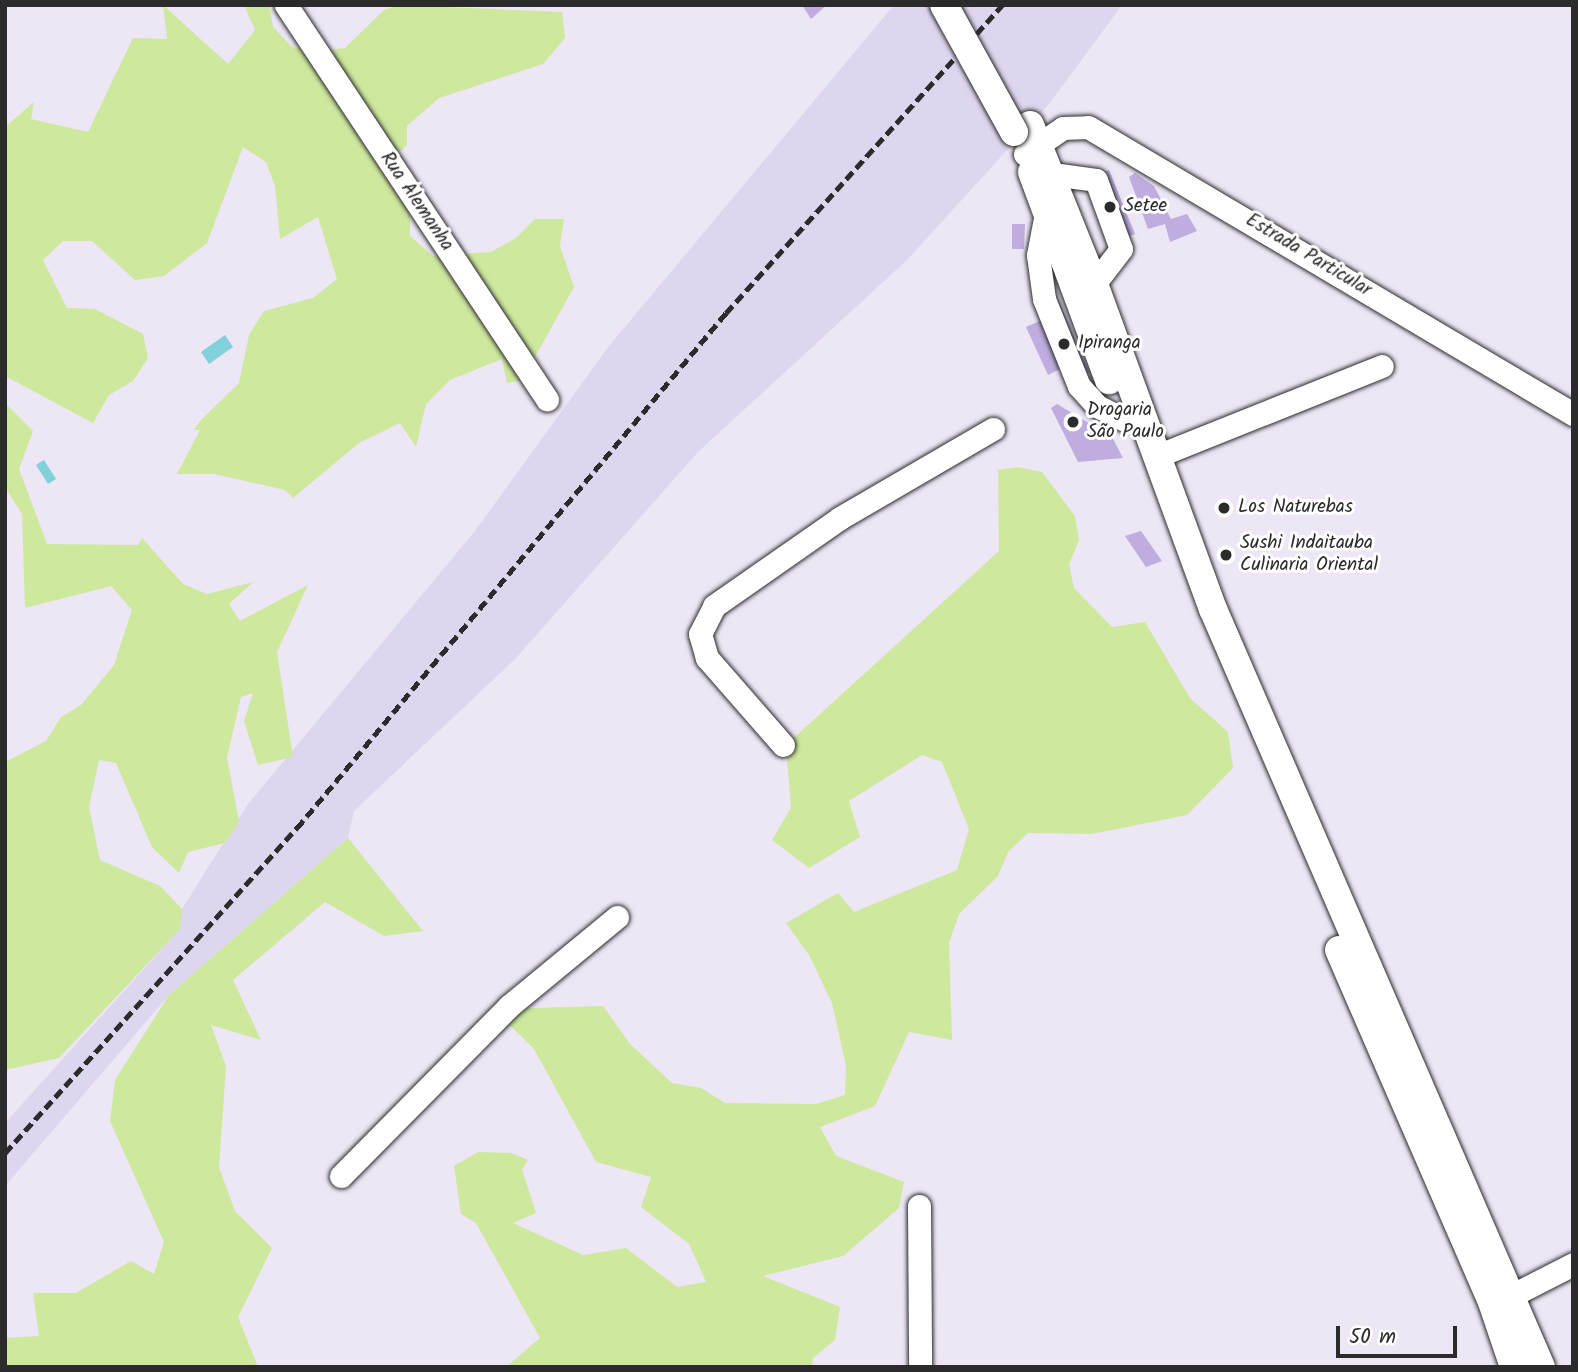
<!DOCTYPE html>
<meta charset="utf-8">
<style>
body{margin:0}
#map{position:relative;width:1578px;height:1372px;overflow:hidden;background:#ece6f5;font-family:Kalam,sans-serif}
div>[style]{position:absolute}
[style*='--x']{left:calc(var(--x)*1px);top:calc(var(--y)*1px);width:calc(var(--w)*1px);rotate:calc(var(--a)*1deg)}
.built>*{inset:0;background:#ded5ee}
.green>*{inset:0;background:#cee89e}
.water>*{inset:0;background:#80d1d9}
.building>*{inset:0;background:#beadde}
.roads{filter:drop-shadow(0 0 2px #2b2b2b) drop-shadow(0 0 2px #2b2b2b)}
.minor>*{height:23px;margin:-11.5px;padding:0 11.5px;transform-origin:11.5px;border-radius:11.5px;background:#fff}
.major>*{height:28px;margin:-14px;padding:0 14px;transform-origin:14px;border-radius:14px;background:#fff}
.rail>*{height:5px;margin-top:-2.5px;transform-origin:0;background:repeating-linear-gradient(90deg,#2b2b2b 0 10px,transparent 0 15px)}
.bridges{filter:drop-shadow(0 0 2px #2b2b2b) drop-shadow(0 0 2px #2b2b2b)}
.major-bridge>*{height:28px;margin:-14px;padding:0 14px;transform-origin:14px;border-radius:14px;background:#fff}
.dots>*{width:19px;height:19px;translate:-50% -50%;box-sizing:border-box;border:4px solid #fff;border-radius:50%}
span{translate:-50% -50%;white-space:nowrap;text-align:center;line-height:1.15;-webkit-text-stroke:6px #fff;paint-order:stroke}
.street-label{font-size:19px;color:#2b2b2b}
.poi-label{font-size:19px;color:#2b2b2b}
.left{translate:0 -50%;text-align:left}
.frame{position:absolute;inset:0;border:7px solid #2b2b2b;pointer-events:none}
.scale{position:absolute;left:1336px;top:1326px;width:121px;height:32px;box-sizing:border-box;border:4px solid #2b2b2b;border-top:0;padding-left:9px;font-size:21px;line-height:24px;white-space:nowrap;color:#2b2b2b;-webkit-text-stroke:5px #fff;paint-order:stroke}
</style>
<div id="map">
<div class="built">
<div style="clip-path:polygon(894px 5px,1122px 5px,1049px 104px,907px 260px,698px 452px,516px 658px,354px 811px,348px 838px,169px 995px,5px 1186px,5px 1123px,179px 930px,182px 909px,248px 804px,475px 531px,609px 346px)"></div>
</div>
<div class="green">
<div style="clip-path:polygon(163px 5px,228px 64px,255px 30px,244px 5px,269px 5px,273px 27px,292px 47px,316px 52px,345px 48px,384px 10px,400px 5px,562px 12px,565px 38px,543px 64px,439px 98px,407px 126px,407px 145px,387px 164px,410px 208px,410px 236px,433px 256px,491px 252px,516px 238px,535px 219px,564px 219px,560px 246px,574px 287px,522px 380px,507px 383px,502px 359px,450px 380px,426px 404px,416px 447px,400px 423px,359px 443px,293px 498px,285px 490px,214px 474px,177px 474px,200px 430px,194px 430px,200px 421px,239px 383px,249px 335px,264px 311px,313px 298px,337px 279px,318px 217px,280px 239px,275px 186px,266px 162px,243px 147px,207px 243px,164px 276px,135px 280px,92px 241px,63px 241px,43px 260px,67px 308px,95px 309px,143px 334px,148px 358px,133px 381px,109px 395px,93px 423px,5px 376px,5px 127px,34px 102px,31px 119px,88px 132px,133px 38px,167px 39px)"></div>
<div style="clip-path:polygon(5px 403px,33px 431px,19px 469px,47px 544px,138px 545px,142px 538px,183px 584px,207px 594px,253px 582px,229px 604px,240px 621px,308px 585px,277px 652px,293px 757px,258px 765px,244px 721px,253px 693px,241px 697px,227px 757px,239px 822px,225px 843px,188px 852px,179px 873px,152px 847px,116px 763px,99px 760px,89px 807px,100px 860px,160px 886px,182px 909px,180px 929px,59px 1058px,5px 1070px,5px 762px,46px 741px,61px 717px,81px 705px,114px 665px,132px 610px,111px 586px,25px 608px,22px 514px,5px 487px)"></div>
<div style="clip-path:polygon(1018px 467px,1042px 472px,1075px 516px,1079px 540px,1069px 564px,1074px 588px,1112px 627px,1145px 622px,1190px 698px,1228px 732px,1233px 768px,1187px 815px,1092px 834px,1028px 833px,1008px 852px,998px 876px,959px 914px,949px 943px,952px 1040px,909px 1032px,875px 1106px,820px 1127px,836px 1156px,904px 1182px,899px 1208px,843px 1256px,763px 1276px,840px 1307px,835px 1340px,813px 1358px,812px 1367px,506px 1367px,540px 1338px,476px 1223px,461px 1214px,454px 1166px,478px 1152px,511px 1153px,528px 1160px,522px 1169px,536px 1213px,513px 1223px,583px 1255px,626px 1248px,677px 1287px,706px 1282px,689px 1244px,641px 1207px,651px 1177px,596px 1162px,534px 1049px,513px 1028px,491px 1018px,498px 1009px,603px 1006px,630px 1044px,672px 1083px,701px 1088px,725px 1103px,816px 1104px,845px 1095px,846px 1066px,832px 1003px,809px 955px,786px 923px,838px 893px,854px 912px,957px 870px,969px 829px,942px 762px,922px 755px,849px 801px,860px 837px,809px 868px,772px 840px,791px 808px,786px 745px,999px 551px,998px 470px)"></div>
<div style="clip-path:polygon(348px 838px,423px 931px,384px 936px,325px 902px,233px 980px,261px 1040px,211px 1025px,226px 1066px,219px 1167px,235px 1211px,272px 1248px,238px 1317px,258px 1367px,5px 1367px,5px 1338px,39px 1336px,33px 1293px,76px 1293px,131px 1261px,154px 1274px,164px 1242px,110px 1121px,115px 1080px,169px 995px)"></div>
</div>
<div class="water">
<div style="clip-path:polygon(225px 335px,233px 347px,209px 364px,201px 352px)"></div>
<div style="clip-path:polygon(44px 460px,56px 479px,48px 484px,36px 465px)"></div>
</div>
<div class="building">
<div style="clip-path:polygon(802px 5px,827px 5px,811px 19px)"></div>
<div style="clip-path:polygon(1109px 170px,1135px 234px,1111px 245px,1084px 181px)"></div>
<div style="clip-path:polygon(1135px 173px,1154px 186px,1171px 219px,1187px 214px,1197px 231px,1170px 242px,1165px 224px,1148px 229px,1129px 177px)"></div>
<div style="clip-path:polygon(1012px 224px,1025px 224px,1024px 249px,1012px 249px)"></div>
<div style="clip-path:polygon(1058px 299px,1089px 372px,1068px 381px,1062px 368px,1048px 375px,1026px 327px,1042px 320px,1037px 308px)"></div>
<div style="clip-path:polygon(1057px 404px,1112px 437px,1123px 458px,1078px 462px,1051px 408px)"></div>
<div style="clip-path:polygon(1141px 531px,1162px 561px,1146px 567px,1125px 536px)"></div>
</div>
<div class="roads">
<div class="minor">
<div style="--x:286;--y:5;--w:473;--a:56.5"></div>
<div style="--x:1025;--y:154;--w:46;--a:-34.4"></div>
<div style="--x:1063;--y:128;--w:25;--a:-2"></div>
<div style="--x:1088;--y:127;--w:564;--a:30.62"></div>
<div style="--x:1052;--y:174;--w:44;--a:7.8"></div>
<div style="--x:1096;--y:180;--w:73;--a:70.1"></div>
<div style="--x:1121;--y:249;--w:44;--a:127.6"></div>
<div style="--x:1046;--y:213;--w:43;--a:100.8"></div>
<div style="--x:1038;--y:255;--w:44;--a:82.2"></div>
<div style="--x:1044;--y:299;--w:94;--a:68.1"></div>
<div style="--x:1079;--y:386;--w:27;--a:48"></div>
<div style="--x:1097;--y:406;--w:30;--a:27"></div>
<div style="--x:1157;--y:456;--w:242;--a:-21.8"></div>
<div style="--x:783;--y:745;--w:116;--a:-131.1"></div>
<div style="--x:707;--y:658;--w:25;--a:-106"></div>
<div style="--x:700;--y:634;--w:31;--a:-63"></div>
<div style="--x:714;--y:606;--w:154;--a:-34.9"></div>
<div style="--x:840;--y:518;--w:177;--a:-30.2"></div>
<div style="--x:341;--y:1176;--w:239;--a:-45.3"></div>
<div style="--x:509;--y:1006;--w:140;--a:-39.5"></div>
<div style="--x:919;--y:1206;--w:161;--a:89.6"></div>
<div style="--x:1495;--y:1304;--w:88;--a:-27.1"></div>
</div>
<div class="major">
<div style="--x:1030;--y:125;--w:171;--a:68.1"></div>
<div style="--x:1094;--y:284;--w:346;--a:69.9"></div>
<div style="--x:1213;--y:609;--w:826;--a:66.6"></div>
<div style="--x:1032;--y:172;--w:222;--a:69.7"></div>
<div style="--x:1339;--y:950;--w:384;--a:66.5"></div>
<div style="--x:1492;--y:1302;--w:69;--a:71.3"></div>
</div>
</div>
<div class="rail">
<div style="--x:5;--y:1153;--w:437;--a:-48.1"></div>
<div style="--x:297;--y:828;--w:670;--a:-50.21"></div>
<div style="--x:726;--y:313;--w:414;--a:-48.1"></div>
</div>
<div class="bridges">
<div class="major-bridge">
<div style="--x:944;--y:5;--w:145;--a:61.1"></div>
</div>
</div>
<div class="dots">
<div style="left:1110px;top:207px;background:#2b2b2b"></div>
<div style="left:1064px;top:344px;background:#2b2b2b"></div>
<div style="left:1073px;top:422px;background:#2b2b2b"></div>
<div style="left:1224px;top:508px;background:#2b2b2b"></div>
<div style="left:1226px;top:555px;background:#2b2b2b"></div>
</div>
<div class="street-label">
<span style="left:416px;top:202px;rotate:56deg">Rua Alemanha</span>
<span style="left:1308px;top:256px;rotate:31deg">Estrada Particular</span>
</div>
<div class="poi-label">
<span class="left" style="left:1124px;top:207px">Setee</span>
<span class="left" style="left:1078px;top:344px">Ipiranga</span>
<span class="left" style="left:1087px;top:422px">Drogaria<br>São Paulo</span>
<span class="left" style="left:1238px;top:508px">Los Naturebas</span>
<span class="left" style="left:1240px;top:555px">Sushi Indaitauba<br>Culinaria Oriental</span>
</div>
<div class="frame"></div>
<div class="scale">50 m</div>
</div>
